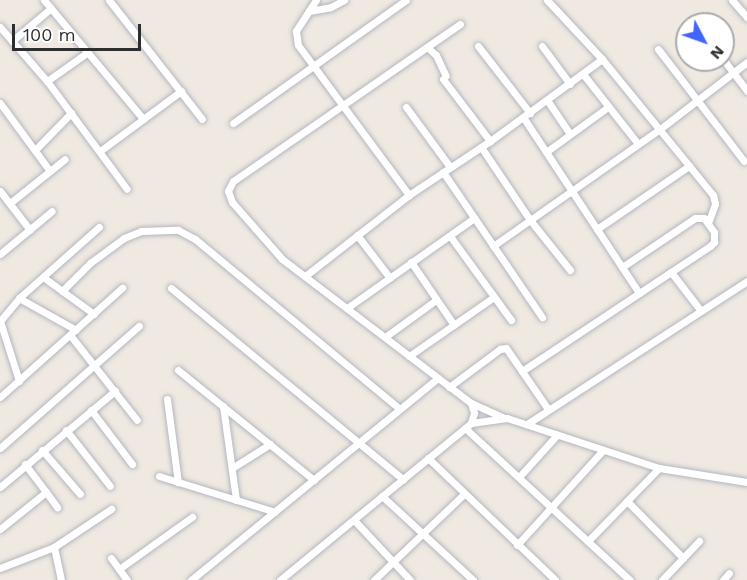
<!DOCTYPE html>
<style>
body{margin:0}
#map{position:relative;width:747px;height:580px;overflow:hidden;background:#efe9e1;font-family:"Work Sans",sans-serif}
div>[style]{position:absolute}
[style*='--x']{left:calc(var(--x)*1px);top:calc(var(--y)*1px);width:calc(var(--w)*1px);rotate:calc(var(--a)*1deg)}
.roads{filter:drop-shadow(0 0 2px #b4b7c1) drop-shadow(0 0 2px #b4b7c1)}
.minor>*{height:7px;margin:-3.5px;padding:0 3.5px;transform-origin:3.5px;border-radius:3.5px;background:#fff}
span{translate:-50% -50%;white-space:nowrap;text-align:center;line-height:1.15;-webkit-text-stroke:4.5px #fff;paint-order:stroke}
.north{position:absolute;left:675px;top:12px;width:60px;height:60px;box-sizing:border-box;background:#fff;border:2px solid #ababab;border-radius:50%;rotate:131deg;font-size:16px;font-weight:700;line-height:24px;text-align:center;color:#2e2e2e}
.north::after{content:'';display:block;margin:auto;width:21px;height:27px;background:#4264fb;clip-path:polygon(50% 0,100% 100%,50% 72%,0 100%)}
.scale{position:absolute;left:12px;top:24px;width:129px;height:27px;box-sizing:border-box;border:3px solid #2e2e2e;border-top:0;padding-left:8px;font-size:18px;line-height:21px;white-space:nowrap;color:#2e2e2e;-webkit-text-stroke:4px #fff;paint-order:stroke}
</style>
<div id="map">
<div class="roads">
<div class="minor">
<div style="--x:44;--y:0;--w:155;--a:50.2"></div>
<div style="--x:109;--y:0;--w:151;--a:52"></div>
<div style="--x:316;--y:0;--w:37;--a:123"></div>
<div style="--x:296;--y:31;--w:14;--a:82"></div>
<div style="--x:298;--y:45;--w:187;--a:53.5"></div>
<div style="--x:547;--y:0;--w:81;--a:47"></div>
<div style="--x:602;--y:59;--w:176;--a:50.8"></div>
<div style="--x:713;--y:195;--w:9;--a:77"></div>
<div style="--x:715;--y:204;--w:20;--a:110"></div>
<div style="--x:732;--y:0;--w:23;--a:49"></div>
<div style="--x:309;--y:11;--w:22;--a:-10"></div>
<div style="--x:331;--y:7;--w:15;--a:-28"></div>
<div style="--x:460;--y:24;--w:276;--a:145.3"></div>
<div style="--x:233;--y:181;--w:11;--a:117"></div>
<div style="--x:228;--y:191;--w:12;--a:70"></div>
<div style="--x:232;--y:202;--w:76;--a:48.7"></div>
<div style="--x:282;--y:259;--w:238;--a:37.3"></div>
<div style="--x:471;--y:403;--w:10;--a:73"></div>
<div style="--x:474;--y:413;--w:10;--a:107"></div>
<div style="--x:0;--y:27;--w:72;--a:49"></div>
<div style="--x:47;--y:81;--w:134;--a:53.5"></div>
<div style="--x:12;--y:41;--w:51;--a:-40.2"></div>
<div style="--x:478;--y:46;--w:85;--a:52.2"></div>
<div style="--x:542;--y:46;--w:47;--a:53.6"></div>
<div style="--x:427;--y:47;--w:12;--a:42"></div>
<div style="--x:436;--y:55;--w:23;--a:65"></div>
<div style="--x:658;--y:49;--w:141;--a:52.5"></div>
<div style="--x:723;--y:59;--w:40;--a:53"></div>
<div style="--x:583;--y:74;--w:89;--a:51.8"></div>
<div style="--x:443;--y:79;--w:78;--a:52.8"></div>
<div style="--x:47;--y:81;--w:50;--a:-35.3"></div>
<div style="--x:547;--y:100;--w:41;--a:55.9"></div>
<div style="--x:0;--y:103;--w:84;--a:53.7"></div>
<div style="--x:406;--y:107;--w:74;--a:53.7"></div>
<div style="--x:523;--y:117;--w:211;--a:56.6"></div>
<div style="--x:233;--y:123;--w:212;--a:-35.4"></div>
<div style="--x:481;--y:147;--w:88;--a:56.1"></div>
<div style="--x:530;--y:220;--w:64;--a:51.3"></div>
<div style="--x:35;--y:150;--w:52;--a:-45.8"></div>
<div style="--x:100;--y:151;--w:101;--a:-36.5"></div>
<div style="--x:546;--y:152;--w:77;--a:-36"></div>
<div style="--x:443;--y:172;--w:176;--a:55.7"></div>
<div style="--x:0;--y:191;--w:49;--a:52.4"></div>
<div style="--x:10;--y:203;--w:70;--a:-38.7"></div>
<div style="--x:597;--y:229;--w:112;--a:-34.4"></div>
<div style="--x:357;--y:235;--w:54;--a:52.5"></div>
<div style="--x:450;--y:236;--w:104;--a:54"></div>
<div style="--x:493;--y:246;--w:204;--a:-35"></div>
<div style="--x:660;--y:129;--w:110;--a:-37.6"></div>
<div style="--x:0;--y:254;--w:67;--a:-39.6"></div>
<div style="--x:411;--y:262;--w:76;--a:55.7"></div>
<div style="--x:671;--y:272;--w:49;--a:52.4"></div>
<div style="--x:305;--y:276;--w:132;--a:-37.9"></div>
<div style="--x:409;--y:195;--w:97;--a:-33.7"></div>
<div style="--x:490;--y:141;--w:139;--a:-36.2"></div>
<div style="--x:43;--y:277;--w:63;--a:36"></div>
<div style="--x:171;--y:288;--w:301;--a:39.5"></div>
<div style="--x:62;--y:291;--w:40;--a:-45"></div>
<div style="--x:90;--y:263;--w:42;--a:-36.3"></div>
<div style="--x:124;--y:238;--w:18;--a:-22"></div>
<div style="--x:141;--y:231;--w:37;--a:-2"></div>
<div style="--x:178;--y:230;--w:19;--a:28"></div>
<div style="--x:195;--y:239;--w:266;--a:39.7"></div>
<div style="--x:19;--y:298;--w:65;--a:29.3"></div>
<div style="--x:347;--y:308;--w:156;--a:-35.3"></div>
<div style="--x:0;--y:321;--w:30;--a:-50"></div>
<div style="--x:19;--y:298;--w:107;--a:-41.6"></div>
<div style="--x:0;--y:321;--w:63;--a:72.4"></div>
<div style="--x:70;--y:335;--w:108;--a:51.8"></div>
<div style="--x:385;--y:337;--w:63;--a:-36"></div>
<div style="--x:409;--y:356;--w:103;--a:-34.8"></div>
<div style="--x:178;--y:370;--w:175;--a:39"></div>
<div style="--x:522;--y:371;--w:226;--a:-33.6"></div>
<div style="--x:710;--y:246;--w:6;--a:-45"></div>
<div style="--x:714;--y:242;--w:10;--a:-90"></div>
<div style="--x:714;--y:232;--w:17;--a:-126"></div>
<div style="--x:704;--y:218;--w:9;--a:180"></div>
<div style="--x:695;--y:218;--w:88;--a:146.1"></div>
<div style="--x:449;--y:387;--w:64;--a:-36.7"></div>
<div style="--x:500;--y:349;--w:6;--a:-9"></div>
<div style="--x:506;--y:348;--w:74;--a:55.5"></div>
<div style="--x:0;--y:397;--w:164;--a:-41.8"></div>
<div style="--x:167;--y:399;--w:84;--a:82.5"></div>
<div style="--x:471;--y:403;--w:34;--a:24"></div>
<div style="--x:223;--y:406;--w:95;--a:82.1"></div>
<div style="--x:91;--y:410;--w:68;--a:52.8"></div>
<div style="--x:527;--y:424;--w:262;--a:-33"></div>
<div style="--x:465;--y:428;--w:224;--a:42.7"></div>
<div style="--x:66;--y:430;--w:71;--a:51.8"></div>
<div style="--x:0;--y:448;--w:185;--a:-41.3"></div>
<div style="--x:42;--y:450;--w:58;--a:49.2"></div>
<div style="--x:428;--y:458;--w:176;--a:43.8"></div>
<div style="--x:232;--y:468;--w:45;--a:-32.3"></div>
<div style="--x:159;--y:476;--w:121;--a:17.2"></div>
<div style="--x:519;--y:477;--w:57;--a:-47.9"></div>
<div style="--x:0;--y:487;--w:150;--a:-39.9"></div>
<div style="--x:46;--y:492;--w:19;--a:54"></div>
<div style="--x:382;--y:496;--w:124;--a:42.7"></div>
<div style="--x:627;--y:501;--w:80;--a:45.5"></div>
<div style="--x:354;--y:520;--w:82;--a:47"></div>
<div style="--x:0;--y:529;--w:59;--a:-38.8"></div>
<div style="--x:46;--y:492;--w:35;--a:-127"></div>
<div style="--x:588;--y:541;--w:102;--a:-45.8"></div>
<div style="--x:517;--y:545;--w:128;--a:-47.8"></div>
<div style="--x:54;--y:547;--w:34;--a:78"></div>
<div style="--x:111;--y:558;--w:27;--a:54"></div>
<div style="--x:0;--y:568;--w:58;--a:-21.3"></div>
<div style="--x:54;--y:547;--w:69;--a:-33.7"></div>
<div style="--x:119;--y:569;--w:90;--a:-35.5"></div>
<div style="--x:191;--y:580;--w:319;--a:-39.3"></div>
<div style="--x:280;--y:580;--w:247;--a:-39.4"></div>
<div style="--x:471;--y:423;--w:36;--a:-8"></div>
<div style="--x:507;--y:418;--w:160;--a:18.2"></div>
<div style="--x:659;--y:468;--w:89;--a:9"></div>
<div style="--x:374;--y:580;--w:124;--a:-43.7"></div>
<div style="--x:662;--y:580;--w:54;--a:-46.5"></div>
<div style="--x:723;--y:580;--w:9;--a:-49"></div>
</div>
</div>
<div class="north">N</div>
<div class="scale">100 m</div>
</div>
